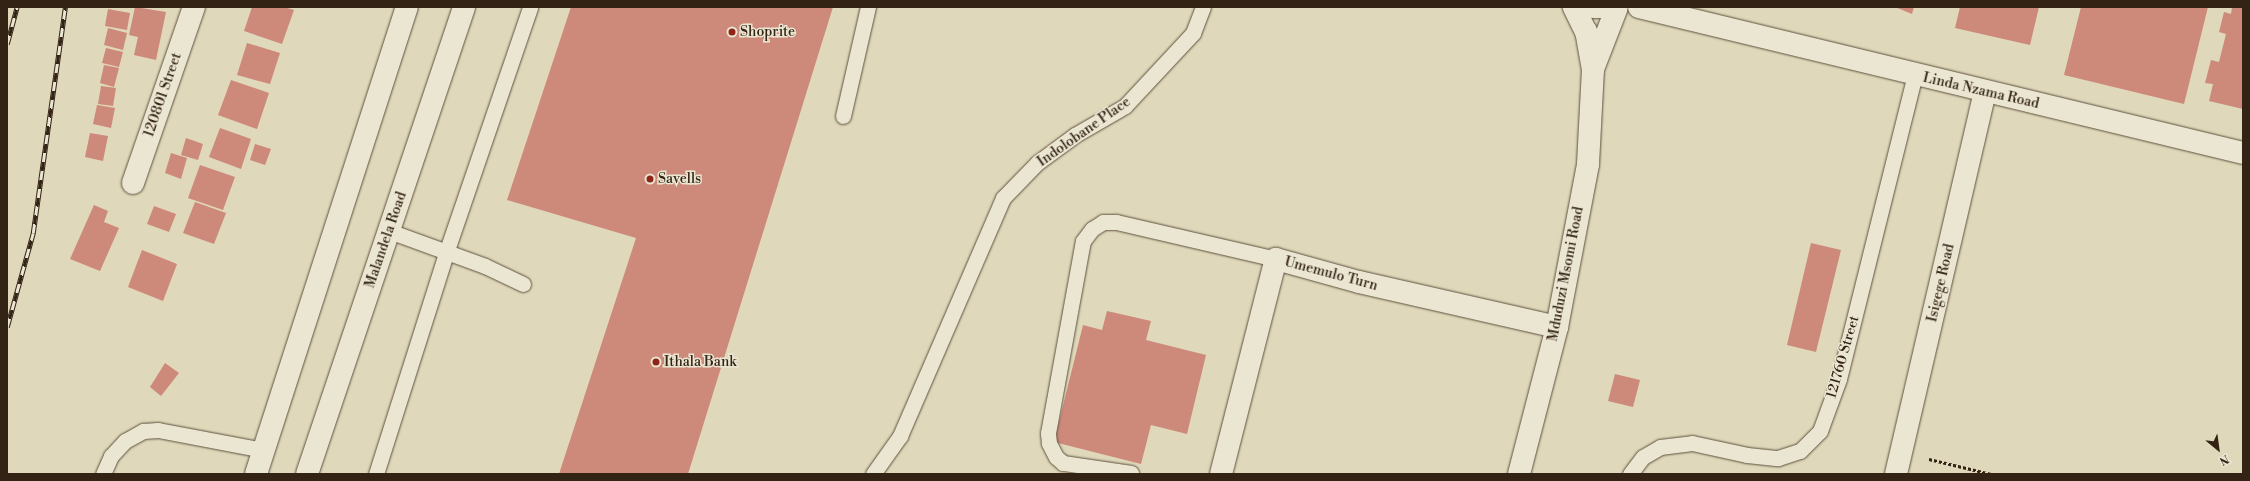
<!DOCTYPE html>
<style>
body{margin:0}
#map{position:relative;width:2250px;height:481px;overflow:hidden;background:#e0d8ba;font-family:"Libre Bodoni",serif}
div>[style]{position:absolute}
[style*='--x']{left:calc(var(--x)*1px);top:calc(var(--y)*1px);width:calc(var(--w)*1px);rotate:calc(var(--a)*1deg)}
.building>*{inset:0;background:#cd897a}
.path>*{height:2.5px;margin-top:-1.25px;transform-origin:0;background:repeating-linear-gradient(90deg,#332315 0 3px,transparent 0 5px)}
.roads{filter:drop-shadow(0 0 1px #5e503e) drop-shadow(0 0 1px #5e503e)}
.service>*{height:15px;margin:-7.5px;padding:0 7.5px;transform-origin:7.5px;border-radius:7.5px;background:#ebe6d2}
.minor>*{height:22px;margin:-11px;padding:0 11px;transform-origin:11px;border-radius:11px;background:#ebe6d2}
.tertiary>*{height:22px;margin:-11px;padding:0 11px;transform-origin:11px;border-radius:11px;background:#ebe6d2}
.secondary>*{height:22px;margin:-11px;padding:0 11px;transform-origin:11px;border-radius:11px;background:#ebe6d2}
.rail>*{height:4.5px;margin-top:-2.25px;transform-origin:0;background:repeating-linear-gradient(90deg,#ebe6d2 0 9px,#332315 0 18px);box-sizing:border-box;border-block:1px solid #332315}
.dots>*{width:11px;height:11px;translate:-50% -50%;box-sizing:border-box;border:2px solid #ebe6d2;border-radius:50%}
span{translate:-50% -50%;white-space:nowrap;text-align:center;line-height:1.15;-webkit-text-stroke:3px #ebe6d2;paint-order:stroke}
.poi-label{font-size:14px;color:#332315}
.left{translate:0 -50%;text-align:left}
.street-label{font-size:14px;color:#332315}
.frame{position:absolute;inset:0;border:8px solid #332315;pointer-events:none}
.north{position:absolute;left:2198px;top:429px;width:40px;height:40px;-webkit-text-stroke:3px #ebe6d2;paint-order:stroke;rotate:151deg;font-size:11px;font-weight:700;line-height:16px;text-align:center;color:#332315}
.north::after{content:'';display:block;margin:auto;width:14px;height:18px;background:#332315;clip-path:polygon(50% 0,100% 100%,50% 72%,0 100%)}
</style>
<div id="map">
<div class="building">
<div style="clip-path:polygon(135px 7px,166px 12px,156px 60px,134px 55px,138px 37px,129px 35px)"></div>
<div style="clip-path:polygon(252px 7px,284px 7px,294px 10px,282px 44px,244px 31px)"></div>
<div style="clip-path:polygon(571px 7px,833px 7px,688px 474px,559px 474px,636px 238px,507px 200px)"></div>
<div style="clip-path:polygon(1895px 7px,1914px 7px,1912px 14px)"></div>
<div style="clip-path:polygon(1960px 7px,2039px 7px,2030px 45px,1955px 28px)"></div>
<div style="clip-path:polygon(2081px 7px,2208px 7px,2184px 104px,2064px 75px)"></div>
<div style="clip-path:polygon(2232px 7px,2243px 7px,2243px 109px,2209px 101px,2213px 84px,2205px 83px,2211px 60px,2219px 62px,2226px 34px,2219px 32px,2224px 12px,2231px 14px)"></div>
<div style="clip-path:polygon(108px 9px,130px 13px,127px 30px,105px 26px)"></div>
<div style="clip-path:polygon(108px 28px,127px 33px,123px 50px,104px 45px)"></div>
<div style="clip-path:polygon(247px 43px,280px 53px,270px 84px,237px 75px)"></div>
<div style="clip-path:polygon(106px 48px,123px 52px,119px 67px,102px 63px)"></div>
<div style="clip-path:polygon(104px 65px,119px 68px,114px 87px,100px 83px)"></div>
<div style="clip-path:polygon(231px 80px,269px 93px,257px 129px,218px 115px)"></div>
<div style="clip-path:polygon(101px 86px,116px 88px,113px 106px,98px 104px)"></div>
<div style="clip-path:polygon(97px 105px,115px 108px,111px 128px,93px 124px)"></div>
<div style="clip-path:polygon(220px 128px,251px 139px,241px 169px,209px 157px)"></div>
<div style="clip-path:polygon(90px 133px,108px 136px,103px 161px,85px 157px)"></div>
<div style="clip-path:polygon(186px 138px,203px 144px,198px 160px,181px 155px)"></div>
<div style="clip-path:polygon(255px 144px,271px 149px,265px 165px,250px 160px)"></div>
<div style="clip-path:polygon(171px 153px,187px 158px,181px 179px,165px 173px)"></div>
<div style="clip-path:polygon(200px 165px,235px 177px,223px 210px,188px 198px)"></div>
<div style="clip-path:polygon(195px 202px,226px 213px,214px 244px,183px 233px)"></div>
<div style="clip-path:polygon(94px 205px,108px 211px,104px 222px,119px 228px,100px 271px,70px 259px)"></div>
<div style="clip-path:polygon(154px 206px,176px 214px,169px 232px,147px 224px)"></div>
<div style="clip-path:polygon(1811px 243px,1841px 250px,1816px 352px,1787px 345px)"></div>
<div style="clip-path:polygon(142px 250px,177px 264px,163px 301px,128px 287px)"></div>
<div style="clip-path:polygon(1107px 311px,1151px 321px,1146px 340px,1206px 355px,1187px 434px,1151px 425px,1141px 464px,1054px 442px,1083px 325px,1102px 330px)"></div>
<div style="clip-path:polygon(165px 363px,179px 373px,161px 396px,150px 387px)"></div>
<div style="clip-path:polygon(1615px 374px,1640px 380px,1633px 407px,1608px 401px)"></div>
</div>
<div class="path">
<div style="--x:1929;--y:459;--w:64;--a:13.6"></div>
</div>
<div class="roads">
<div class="service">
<div style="--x:843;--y:116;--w:112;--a:-77.1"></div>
<div style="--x:389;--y:231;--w:102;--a:20"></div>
<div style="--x:485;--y:266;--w:42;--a:25.3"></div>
<div style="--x:1131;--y:473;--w:69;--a:-171.6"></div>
<div style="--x:1063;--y:463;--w:9;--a:-139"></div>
<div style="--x:1056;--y:457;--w:16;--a:-117"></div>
<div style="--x:1049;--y:443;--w:10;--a:-96"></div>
<div style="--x:1048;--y:433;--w:195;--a:-79.7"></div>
<div style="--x:1083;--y:241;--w:15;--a:-53"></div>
<div style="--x:1092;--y:229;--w:13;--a:-32"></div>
<div style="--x:1103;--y:222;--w:13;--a:0"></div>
<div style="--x:1116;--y:222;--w:164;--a:13"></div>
<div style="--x:103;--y:474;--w:20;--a:-66"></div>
<div style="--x:111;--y:456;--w:21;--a:-47"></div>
<div style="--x:125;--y:441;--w:21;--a:-29"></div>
<div style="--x:143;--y:431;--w:15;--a:-4"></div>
<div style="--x:158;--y:430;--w:108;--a:10.7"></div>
<div style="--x:376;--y:474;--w:232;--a:-72.4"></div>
<div style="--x:446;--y:253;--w:260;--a:-71.1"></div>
<div style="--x:873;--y:474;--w:47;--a:-54.6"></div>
<div style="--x:900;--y:436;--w:259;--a:-66.6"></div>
<div style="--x:1003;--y:198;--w:49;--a:-45.8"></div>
<div style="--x:1037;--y:163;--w:47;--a:-36.4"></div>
<div style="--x:1075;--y:135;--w:58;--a:-30.1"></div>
<div style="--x:1125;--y:106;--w:100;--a:-47"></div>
<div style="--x:1193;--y:33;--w:28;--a:-69"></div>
<div style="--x:1630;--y:474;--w:21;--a:-53"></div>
<div style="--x:1643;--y:457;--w:20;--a:-30"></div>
<div style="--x:1660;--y:447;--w:32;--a:-7"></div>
<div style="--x:1692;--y:443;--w:56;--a:12.3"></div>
<div style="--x:1747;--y:455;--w:31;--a:6"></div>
<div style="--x:1778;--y:458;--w:23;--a:-18"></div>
<div style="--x:1800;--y:451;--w:28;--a:-45"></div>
<div style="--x:1820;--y:431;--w:55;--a:-69.9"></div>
<div style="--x:1839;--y:379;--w:313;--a:-76"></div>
</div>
<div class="minor">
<div style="--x:1639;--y:7;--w:621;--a:13.59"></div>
<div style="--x:133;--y:183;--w:186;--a:-70.9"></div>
<div style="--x:1221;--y:474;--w:222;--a:-75.7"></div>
<div style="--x:1276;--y:259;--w:86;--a:15.5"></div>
<div style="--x:1359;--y:282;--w:203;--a:12.8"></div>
<div style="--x:1896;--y:474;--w:392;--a:-76.9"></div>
</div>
<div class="tertiary">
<div style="--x:1593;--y:7;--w:19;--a:0"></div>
<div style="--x:1593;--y:69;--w:66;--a:-68.8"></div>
<div style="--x:1519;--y:474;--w:152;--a:-75.5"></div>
<div style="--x:1557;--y:327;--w:166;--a:-79.2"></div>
<div style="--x:1588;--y:164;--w:94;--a:-87"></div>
<div style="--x:1593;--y:70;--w:39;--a:-100"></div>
<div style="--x:1586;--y:32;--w:28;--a:-116"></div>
</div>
<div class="secondary">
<div style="--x:256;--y:474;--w:491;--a:-72.1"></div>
<div style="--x:307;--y:474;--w:493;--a:-71.4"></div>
</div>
</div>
<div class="rail">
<div style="--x:7;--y:44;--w:38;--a:-75"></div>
<div style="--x:7;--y:327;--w:98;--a:-74.5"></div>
<div style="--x:33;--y:233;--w:228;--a:-81.9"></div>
</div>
<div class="dots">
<div style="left:732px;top:32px;background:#8f2418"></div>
<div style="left:650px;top:179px;background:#8f2418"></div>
<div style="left:656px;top:362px;background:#8f2418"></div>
</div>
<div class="poi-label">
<span class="left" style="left:740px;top:32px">Shoprite</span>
<span class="left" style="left:658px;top:179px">Savells</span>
<span class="left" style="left:664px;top:362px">Ithala Bank</span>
</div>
<div class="street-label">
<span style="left:1981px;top:91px;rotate:13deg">Linda Nzama Road</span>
<span style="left:163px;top:95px;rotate:-71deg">120801 Street</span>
<span style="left:1084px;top:132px;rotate:-35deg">Indolobane Place</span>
<span style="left:386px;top:240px;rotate:-71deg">Malandela Road</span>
<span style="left:1331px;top:274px;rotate:15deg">Umemulo Turn</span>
<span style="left:1566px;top:274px;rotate:-79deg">Mduduzi Msomi Road</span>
<span style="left:1941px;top:283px;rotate:-77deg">Isigege Road</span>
<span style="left:1843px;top:357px;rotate:-74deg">121760 Street</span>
</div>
<div class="frame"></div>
<div class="north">N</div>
</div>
